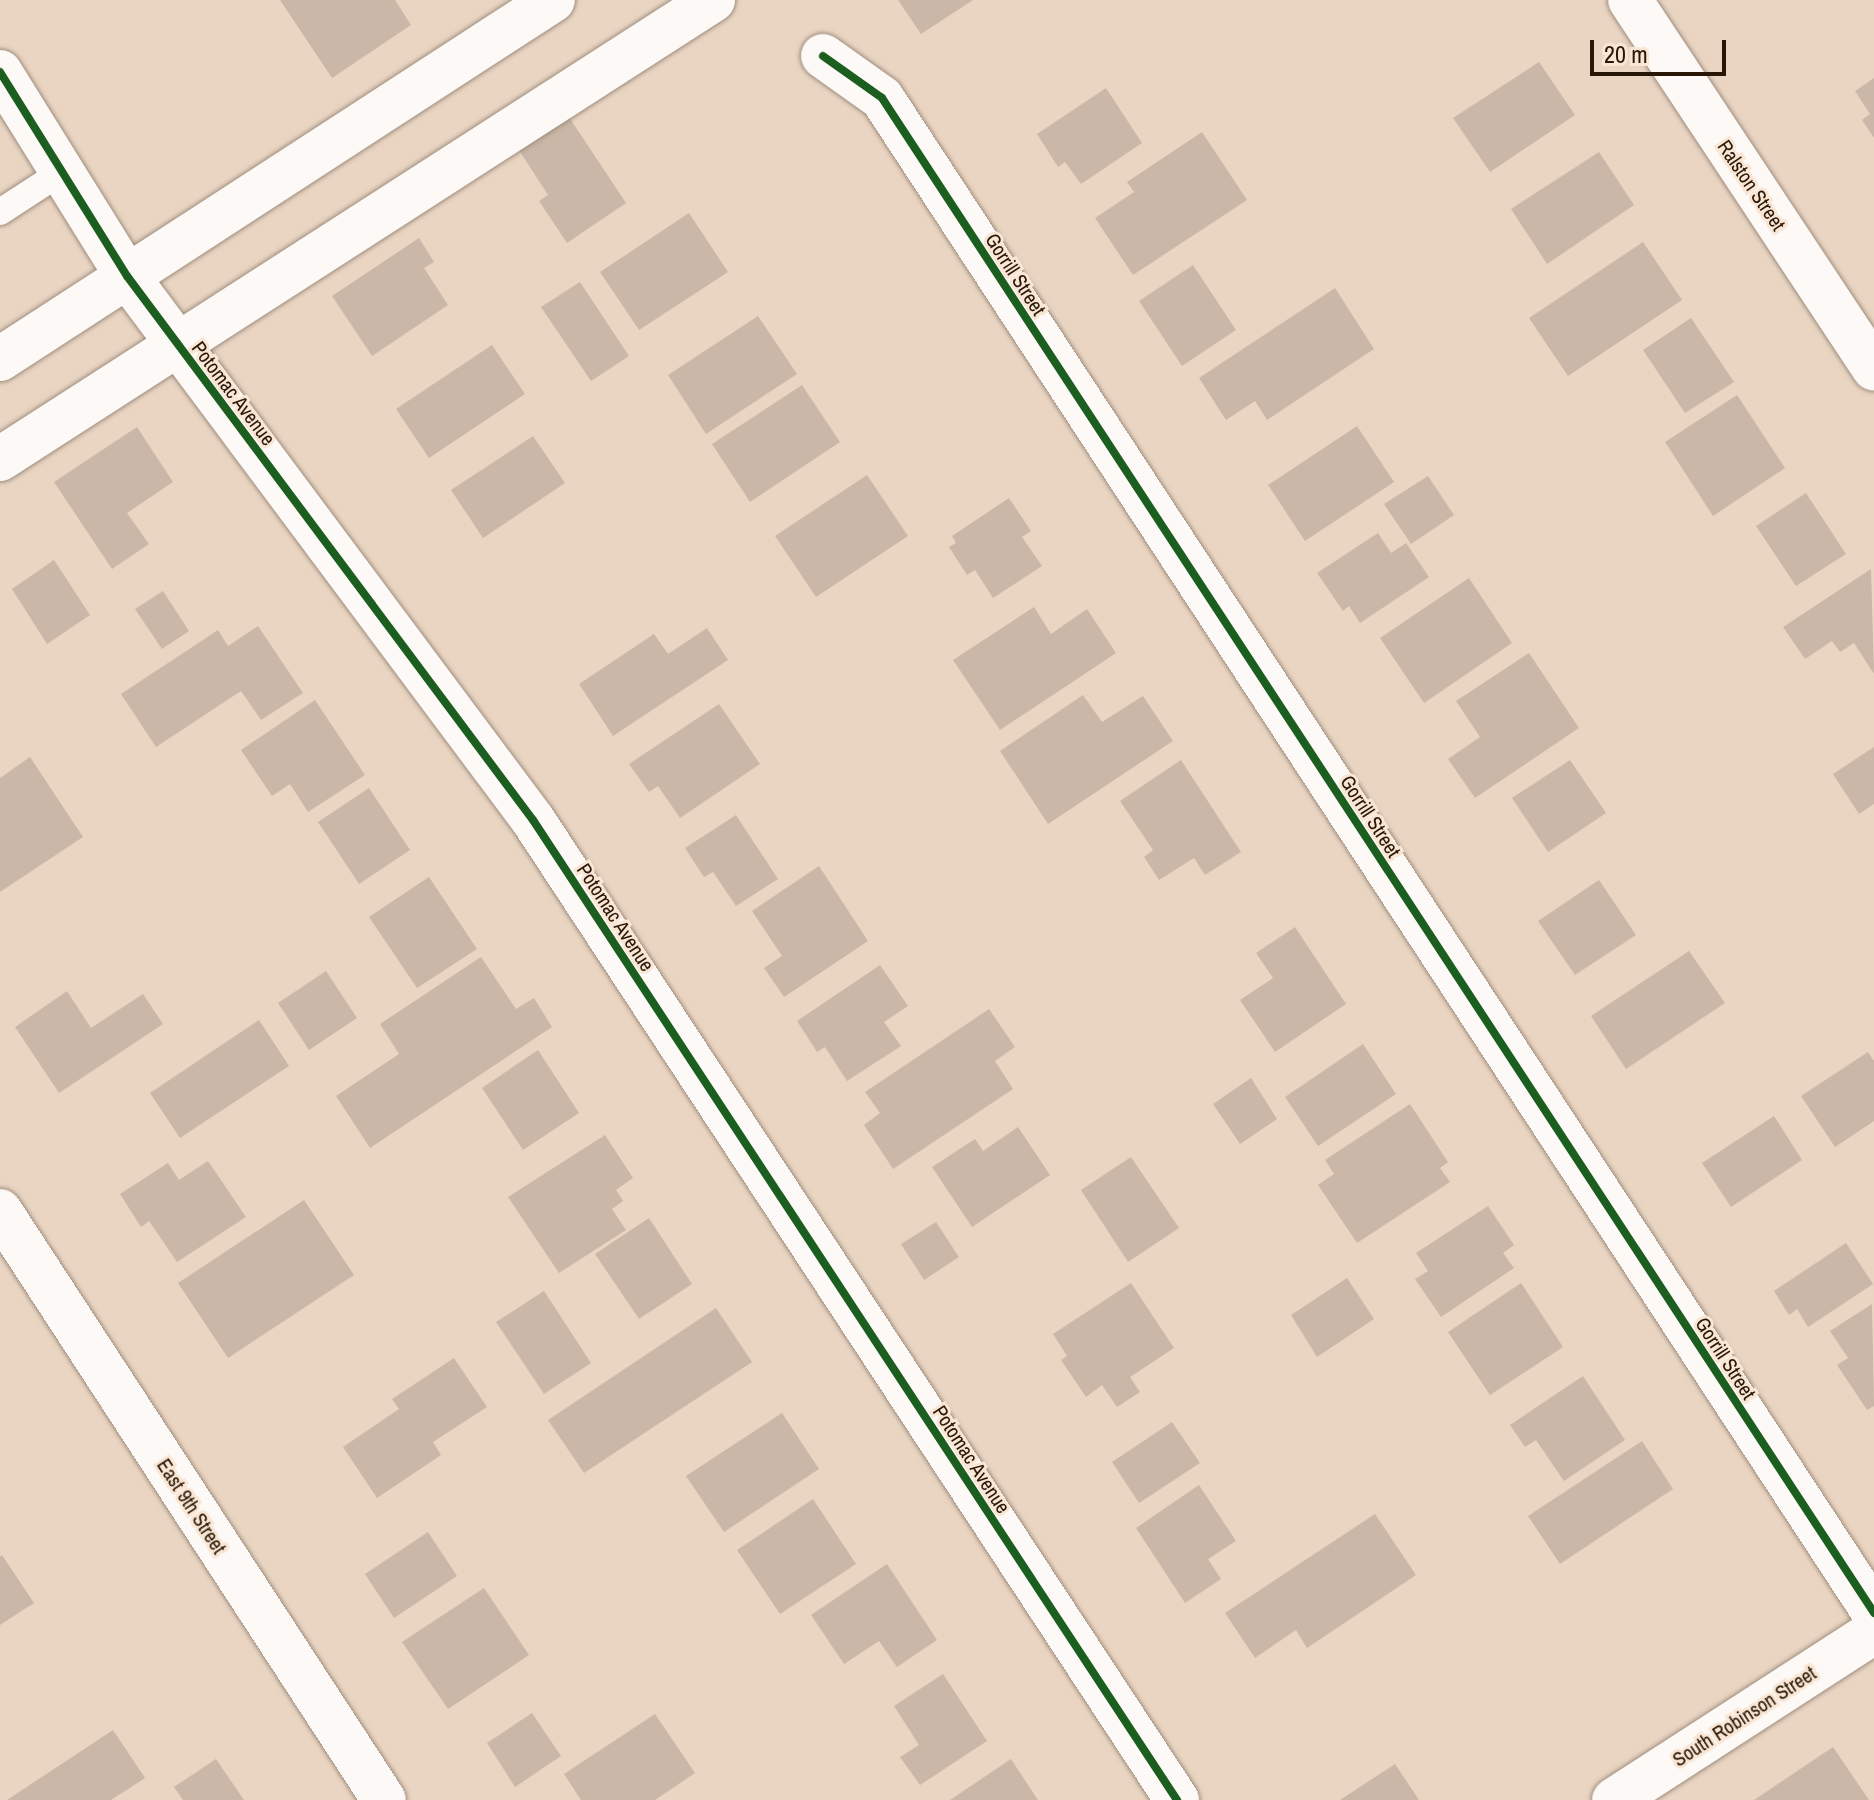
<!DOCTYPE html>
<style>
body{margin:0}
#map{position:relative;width:1874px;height:1800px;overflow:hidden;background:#ead5c3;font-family:"Archivo Narrow",sans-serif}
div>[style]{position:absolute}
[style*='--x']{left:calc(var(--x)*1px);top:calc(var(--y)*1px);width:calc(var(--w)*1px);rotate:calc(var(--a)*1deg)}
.building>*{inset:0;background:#cab7a7}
.roads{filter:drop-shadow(0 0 2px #9f8e7e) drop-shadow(0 0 2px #9f8e7e)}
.service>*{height:26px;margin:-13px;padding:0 13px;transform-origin:13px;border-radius:13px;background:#fcf9f6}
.minor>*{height:44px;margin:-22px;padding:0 22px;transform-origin:22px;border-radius:22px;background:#fcf9f6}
.tertiary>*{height:44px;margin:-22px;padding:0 22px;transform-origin:22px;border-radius:22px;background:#fcf9f6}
.cycleway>*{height:8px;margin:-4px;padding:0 4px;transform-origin:4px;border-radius:4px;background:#1b5e20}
span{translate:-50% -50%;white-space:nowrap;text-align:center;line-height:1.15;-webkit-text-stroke:6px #f9e6d5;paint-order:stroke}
.street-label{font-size:20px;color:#281706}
.scale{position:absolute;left:1590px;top:40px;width:136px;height:36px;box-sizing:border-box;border:4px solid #281706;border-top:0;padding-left:10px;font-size:24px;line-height:28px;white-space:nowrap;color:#281706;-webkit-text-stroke:6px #f9e6d5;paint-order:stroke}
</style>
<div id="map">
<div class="building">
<div style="clip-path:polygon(280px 0,395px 0,411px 25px,332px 78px)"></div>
<div style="clip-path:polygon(898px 0,973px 0,921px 34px)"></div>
<div style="clip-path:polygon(1539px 62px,1575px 115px,1490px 172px,1453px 118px)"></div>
<div style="clip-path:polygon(1874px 78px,1874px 138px,1862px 120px,1870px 114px,1855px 91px)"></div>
<div style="clip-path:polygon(1106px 88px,1142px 143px,1081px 184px,1065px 162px,1058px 167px,1037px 134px)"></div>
<div style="clip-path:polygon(565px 111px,626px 203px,567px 243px,539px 201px,548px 195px,515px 144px)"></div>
<div style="clip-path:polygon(1202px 132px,1247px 200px,1133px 275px,1095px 218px,1134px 192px,1127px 182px)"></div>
<div style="clip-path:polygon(1599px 152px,1634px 205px,1547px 264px,1511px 209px)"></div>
<div style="clip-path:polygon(689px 213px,728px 272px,639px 330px,600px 272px)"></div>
<div style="clip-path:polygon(419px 238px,434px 262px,424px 268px,448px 305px,372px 356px,332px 296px)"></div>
<div style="clip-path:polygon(1643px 242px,1682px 300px,1568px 376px,1529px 318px)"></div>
<div style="clip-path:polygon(1193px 265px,1236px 330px,1182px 366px,1139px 301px)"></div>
<div style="clip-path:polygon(580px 282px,629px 356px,591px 381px,541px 307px)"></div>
<div style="clip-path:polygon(1335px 288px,1374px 349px,1267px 420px,1255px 401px,1226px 420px,1199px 378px)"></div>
<div style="clip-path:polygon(758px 316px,797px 374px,706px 434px,668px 375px)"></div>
<div style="clip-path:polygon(1691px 318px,1734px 382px,1685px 413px,1643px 350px)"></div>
<div style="clip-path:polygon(492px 345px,525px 394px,429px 458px,396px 409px)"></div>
<div style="clip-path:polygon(802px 385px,840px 442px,750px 502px,712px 444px)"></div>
<div style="clip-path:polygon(1737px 395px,1785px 468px,1713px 516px,1665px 442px)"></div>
<div style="clip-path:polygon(1357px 426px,1394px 482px,1305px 541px,1268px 485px)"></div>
<div style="clip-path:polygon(137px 427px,173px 482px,127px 513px,149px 544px,112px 569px,54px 482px)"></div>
<div style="clip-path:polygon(533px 436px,565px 483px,483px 538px,451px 490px)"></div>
<div style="clip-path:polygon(867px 475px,908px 536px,816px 597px,775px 536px)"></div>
<div style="clip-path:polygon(1428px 476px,1454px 515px,1411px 544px,1384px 504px)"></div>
<div style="clip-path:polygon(1806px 493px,1846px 554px,1796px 586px,1756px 526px)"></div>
<div style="clip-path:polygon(1009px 498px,1031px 531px,1022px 537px,1042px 566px,993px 598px,975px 570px,967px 575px,949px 547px,956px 543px,952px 536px)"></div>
<div style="clip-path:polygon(1378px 533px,1391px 553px,1406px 543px,1429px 577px,1360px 623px,1349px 606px,1343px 611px,1317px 573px)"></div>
<div style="clip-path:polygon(54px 560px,90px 615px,47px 644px,12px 589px)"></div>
<div style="clip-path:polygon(1871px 569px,1874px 674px,1854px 643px,1840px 652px,1832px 641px,1805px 659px,1783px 627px)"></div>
<div style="clip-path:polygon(1469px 578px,1512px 643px,1424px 703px,1380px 638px)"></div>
<div style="clip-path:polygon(163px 591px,189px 631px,162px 649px,135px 609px)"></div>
<div style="clip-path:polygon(1034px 607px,1051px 634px,1087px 609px,1116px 653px,1000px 730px,953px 660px)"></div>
<div style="clip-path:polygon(258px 626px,303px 693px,261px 720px,241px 691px,156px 747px,121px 694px,218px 630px,228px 646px)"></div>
<div style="clip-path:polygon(707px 628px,728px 660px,613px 736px,579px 684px,654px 634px,668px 654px)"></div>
<div style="clip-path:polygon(1529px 653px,1579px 728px,1475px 798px,1448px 759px,1480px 737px,1456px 701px)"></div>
<div style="clip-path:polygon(1083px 695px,1102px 722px,1143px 696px,1173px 741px,1048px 824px,1000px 751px)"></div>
<div style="clip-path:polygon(315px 700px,365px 775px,308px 812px,290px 784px,272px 796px,241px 750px)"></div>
<div style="clip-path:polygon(719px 704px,760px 764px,680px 818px,658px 786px,649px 792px,629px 764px)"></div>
<div style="clip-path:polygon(1874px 747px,1874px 804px,1859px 814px,1833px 774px)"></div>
<div style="clip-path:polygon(30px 757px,83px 837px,0 892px,0 778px)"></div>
<div style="clip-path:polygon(1181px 760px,1241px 852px,1205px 875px,1194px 858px,1159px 880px,1144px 857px,1153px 850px,1120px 801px)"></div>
<div style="clip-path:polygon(1570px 760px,1606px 813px,1548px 852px,1512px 798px)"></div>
<div style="clip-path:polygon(369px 788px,410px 850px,359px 884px,318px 822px)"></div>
<div style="clip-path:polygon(736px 815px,778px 879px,736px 906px,713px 872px,704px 877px,685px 848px)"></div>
<div style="clip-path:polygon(819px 866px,868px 941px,784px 997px,764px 968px,782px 956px,752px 911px)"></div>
<div style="clip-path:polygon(429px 877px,477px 949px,417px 988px,369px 917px)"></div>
<div style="clip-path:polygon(1599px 880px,1636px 935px,1575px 975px,1538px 921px)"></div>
<div style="clip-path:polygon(1295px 927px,1346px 1004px,1275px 1052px,1240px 1000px,1273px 978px,1256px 953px)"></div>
<div style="clip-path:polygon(1689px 951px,1725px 1003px,1626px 1069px,1591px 1016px)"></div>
<div style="clip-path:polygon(481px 957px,516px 1009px,534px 998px,552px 1027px,370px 1148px,336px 1096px,399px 1054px,380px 1024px)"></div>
<div style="clip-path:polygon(880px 965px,908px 1006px,884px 1022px,901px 1046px,847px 1081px,825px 1047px,817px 1052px,797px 1021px)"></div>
<div style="clip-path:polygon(326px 971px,357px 1018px,309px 1050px,278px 1003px)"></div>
<div style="clip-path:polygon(67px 991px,91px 1028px,143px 994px,163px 1024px,59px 1093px,15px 1027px)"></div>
<div style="clip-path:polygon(989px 1009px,1015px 1047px,995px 1061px,1013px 1089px,893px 1169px,864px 1125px,880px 1113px,865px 1092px)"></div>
<div style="clip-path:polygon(259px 1020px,289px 1066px,180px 1138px,150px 1093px)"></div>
<div style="clip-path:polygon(1363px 1044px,1396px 1094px,1318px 1146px,1285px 1097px)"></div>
<div style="clip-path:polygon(538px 1050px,579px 1113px,523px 1150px,482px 1088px)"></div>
<div style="clip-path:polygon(1868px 1052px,1874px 1061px,1874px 1121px,1835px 1147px,1801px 1096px)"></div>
<div style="clip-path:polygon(1251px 1078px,1277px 1119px,1240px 1144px,1213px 1104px)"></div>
<div style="clip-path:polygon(1410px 1104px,1448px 1162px,1440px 1168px,1450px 1182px,1357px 1243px,1318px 1185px,1334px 1174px,1325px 1160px)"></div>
<div style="clip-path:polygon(1774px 1116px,1802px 1160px,1731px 1207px,1702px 1163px)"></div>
<div style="clip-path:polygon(1018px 1127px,1050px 1175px,972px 1227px,932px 1167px,975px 1139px,983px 1151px)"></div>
<div style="clip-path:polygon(605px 1135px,633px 1178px,616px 1190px,623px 1201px,612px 1209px,626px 1230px,559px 1273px,508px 1197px)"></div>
<div style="clip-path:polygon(1131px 1157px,1179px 1228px,1128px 1262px,1081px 1190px)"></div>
<div style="clip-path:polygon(208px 1161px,246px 1217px,177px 1262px,149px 1221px,141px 1227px,120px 1194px,168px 1163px,179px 1180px)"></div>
<div style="clip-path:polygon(304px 1200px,354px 1275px,228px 1358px,178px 1283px)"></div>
<div style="clip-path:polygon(1488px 1206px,1514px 1245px,1503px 1253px,1514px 1268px,1441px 1317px,1415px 1279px,1428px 1271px,1416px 1253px)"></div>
<div style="clip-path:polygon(649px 1218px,692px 1284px,639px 1319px,595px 1254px)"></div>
<div style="clip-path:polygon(936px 1222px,959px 1257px,924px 1280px,901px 1244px)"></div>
<div style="clip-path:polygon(1846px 1243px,1873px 1284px,1808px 1327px,1797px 1309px,1789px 1315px,1774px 1291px)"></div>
<div style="clip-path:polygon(1347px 1278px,1374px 1319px,1317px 1357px,1291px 1315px)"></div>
<div style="clip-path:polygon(1131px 1283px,1174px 1348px,1130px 1377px,1140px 1392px,1117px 1407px,1102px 1385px,1086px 1397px,1061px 1360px,1067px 1356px,1053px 1334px)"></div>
<div style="clip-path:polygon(1521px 1283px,1563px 1347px,1490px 1395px,1448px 1332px)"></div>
<div style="clip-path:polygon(544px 1291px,591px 1363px,544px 1394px,496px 1322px)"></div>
<div style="clip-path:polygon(1872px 1304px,1874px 1406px,1867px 1410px,1837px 1365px,1848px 1358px,1830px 1331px)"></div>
<div style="clip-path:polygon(716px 1308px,752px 1362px,584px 1473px,548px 1420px)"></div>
<div style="clip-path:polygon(454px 1358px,487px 1407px,433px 1442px,441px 1455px,377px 1498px,343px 1447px,399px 1409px,392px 1399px)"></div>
<div style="clip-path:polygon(1583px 1376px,1625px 1440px,1564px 1481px,1536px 1440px,1525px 1447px,1510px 1425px)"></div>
<div style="clip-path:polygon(782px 1413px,819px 1469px,724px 1532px,686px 1476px)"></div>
<div style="clip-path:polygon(1172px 1422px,1200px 1463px,1139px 1503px,1112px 1462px)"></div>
<div style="clip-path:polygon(1642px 1441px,1673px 1489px,1560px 1564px,1528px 1516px)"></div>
<div style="clip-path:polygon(1199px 1485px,1236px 1541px,1208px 1559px,1221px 1579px,1185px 1603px,1136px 1528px)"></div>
<div style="clip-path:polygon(813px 1499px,856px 1564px,780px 1614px,737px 1550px)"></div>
<div style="clip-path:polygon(1375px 1514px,1416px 1575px,1307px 1648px,1296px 1630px,1255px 1658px,1225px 1613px)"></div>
<div style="clip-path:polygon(428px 1532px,457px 1576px,394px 1618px,365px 1574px)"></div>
<div style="clip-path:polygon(2px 1555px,34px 1603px,0 1625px,0 1557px)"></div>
<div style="clip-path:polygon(887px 1564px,937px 1640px,897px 1667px,879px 1641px,844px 1664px,811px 1615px)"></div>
<div style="clip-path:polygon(484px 1588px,529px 1655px,448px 1709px,402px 1642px)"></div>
<div style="clip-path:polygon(943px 1674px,987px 1741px,920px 1785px,900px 1757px,919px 1745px,894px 1706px)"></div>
<div style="clip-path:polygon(532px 1713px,561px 1756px,515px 1787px,487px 1743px)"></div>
<div style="clip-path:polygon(655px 1714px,695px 1773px,655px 1800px,581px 1800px,564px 1774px)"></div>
<div style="clip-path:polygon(113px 1730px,145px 1778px,111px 1800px,7px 1800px)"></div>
<div style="clip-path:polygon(1833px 1747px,1869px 1800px,1754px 1800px)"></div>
<div style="clip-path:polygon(216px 1759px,244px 1800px,183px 1800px,174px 1787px)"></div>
<div style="clip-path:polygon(1011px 1759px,1038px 1800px,950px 1800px)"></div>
<div style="clip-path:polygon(1395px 1764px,1419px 1800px,1340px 1800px)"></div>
</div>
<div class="roads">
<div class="service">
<div style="--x:0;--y:212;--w:75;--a:-33.1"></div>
</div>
<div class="minor">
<div style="--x:1630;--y:0;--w:442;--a:56.5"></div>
<div style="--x:823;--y:56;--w:72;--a:35.4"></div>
<div style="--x:882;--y:98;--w:1811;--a:56.78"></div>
<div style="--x:0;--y:72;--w:240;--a:58.1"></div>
<div style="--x:127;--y:276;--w:679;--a:53.27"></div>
<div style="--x:533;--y:820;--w:1173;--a:56.69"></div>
<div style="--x:0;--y:1211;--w:703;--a:56.9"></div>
<div style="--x:1614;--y:1800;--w:310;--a:-32.9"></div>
</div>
<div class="tertiary">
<div style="--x:0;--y:359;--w:659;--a:-32.99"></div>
<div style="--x:0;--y:459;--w:848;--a:-32.77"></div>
</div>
</div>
<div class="cycleway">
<div style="--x:823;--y:56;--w:72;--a:35.4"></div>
<div style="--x:882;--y:98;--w:1811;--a:56.78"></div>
<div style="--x:0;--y:72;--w:240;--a:58.1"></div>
<div style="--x:127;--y:276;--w:679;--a:53.27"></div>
<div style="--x:533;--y:820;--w:1173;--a:56.69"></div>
</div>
<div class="street-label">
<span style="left:1752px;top:185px;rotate:56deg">Ralston Street</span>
<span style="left:1016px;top:274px;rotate:57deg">Gorrill Street</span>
<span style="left:234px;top:393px;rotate:53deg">Potomac Avenue</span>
<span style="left:1371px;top:816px;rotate:57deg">Gorrill Street</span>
<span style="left:616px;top:917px;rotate:57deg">Potomac Avenue</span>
<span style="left:1726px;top:1358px;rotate:57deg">Gorrill Street</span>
<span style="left:972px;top:1459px;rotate:57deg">Potomac Avenue</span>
<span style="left:192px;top:1506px;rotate:57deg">East 9th Street</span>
<span style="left:1744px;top:1716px;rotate:-33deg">South Robinson Street</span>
</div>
<div class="scale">20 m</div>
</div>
